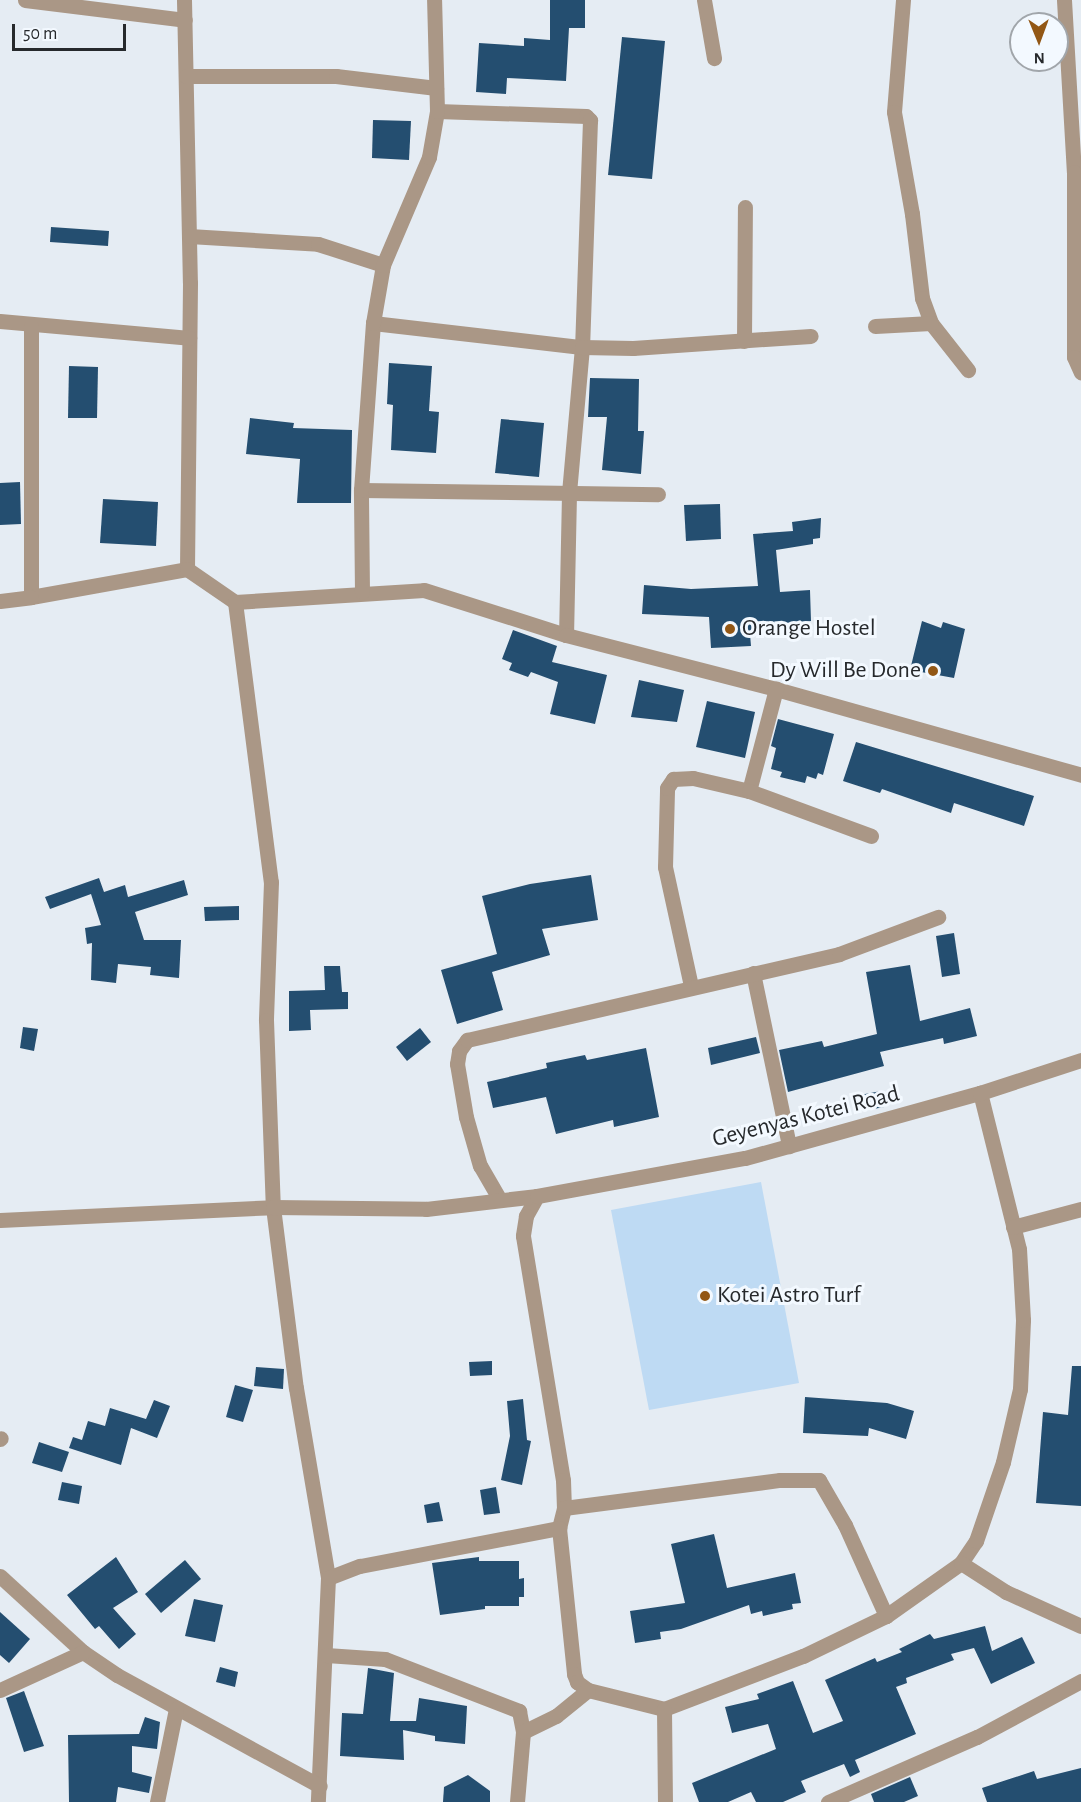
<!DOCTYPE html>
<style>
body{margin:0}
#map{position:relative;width:1081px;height:1802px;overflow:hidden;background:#e5ecf3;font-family:"Alegreya Sans",sans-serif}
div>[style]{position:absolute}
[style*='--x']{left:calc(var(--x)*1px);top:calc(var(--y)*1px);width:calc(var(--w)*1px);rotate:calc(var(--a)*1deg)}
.green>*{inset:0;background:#bedaf3}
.building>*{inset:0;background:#244e70}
.minor>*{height:15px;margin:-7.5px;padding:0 7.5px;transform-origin:7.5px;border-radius:7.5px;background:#aa9786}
.dots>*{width:16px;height:16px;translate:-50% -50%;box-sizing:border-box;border:3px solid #f3f9ff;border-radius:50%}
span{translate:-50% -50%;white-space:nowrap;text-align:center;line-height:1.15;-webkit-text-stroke:6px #f3f9ff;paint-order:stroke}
.poi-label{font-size:24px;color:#26292c}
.left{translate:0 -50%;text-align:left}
.right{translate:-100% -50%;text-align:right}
.street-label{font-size:24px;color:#26292c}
.north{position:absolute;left:1009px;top:12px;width:60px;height:60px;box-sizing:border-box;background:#f3f9ff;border:2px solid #a1a6ab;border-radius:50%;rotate:179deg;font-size:16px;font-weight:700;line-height:24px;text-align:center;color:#26292c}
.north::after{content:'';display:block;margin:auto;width:21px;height:27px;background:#925715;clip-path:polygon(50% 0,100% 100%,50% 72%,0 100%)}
.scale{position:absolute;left:12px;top:24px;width:114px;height:27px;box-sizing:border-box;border:3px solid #26292c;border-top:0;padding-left:8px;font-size:18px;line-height:21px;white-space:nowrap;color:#26292c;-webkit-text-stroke:4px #f3f9ff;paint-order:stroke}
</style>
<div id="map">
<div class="green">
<div style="clip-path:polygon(761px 1182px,799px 1383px,649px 1410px,611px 1210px)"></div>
</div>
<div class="building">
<div style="clip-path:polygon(550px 0,585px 0,585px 28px,569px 28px,566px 81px,507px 78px,506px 94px,476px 92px,479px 43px,524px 46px,524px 38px,550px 40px)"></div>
<div style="clip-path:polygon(622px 37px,665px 41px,652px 179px,608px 175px)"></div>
<div style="clip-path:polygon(373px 120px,411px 121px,409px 160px,372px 158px)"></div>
<div style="clip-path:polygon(51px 227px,109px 231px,108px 246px,50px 242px)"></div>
<div style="clip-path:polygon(389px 363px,432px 366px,429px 411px,439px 412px,436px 453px,391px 450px,393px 405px,387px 404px)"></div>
<div style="clip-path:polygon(69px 366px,98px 367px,97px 418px,68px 418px)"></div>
<div style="clip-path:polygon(590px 378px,639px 379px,638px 431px,644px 431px,641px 474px,602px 470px,607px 417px,588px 417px)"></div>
<div style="clip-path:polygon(250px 418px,294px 423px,293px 428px,352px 430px,351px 503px,297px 503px,300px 459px,246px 454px)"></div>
<div style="clip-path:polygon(501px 419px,544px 423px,539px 477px,495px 473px)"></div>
<div style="clip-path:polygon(20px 482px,21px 524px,0 525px,0 483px)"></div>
<div style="clip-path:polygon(103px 499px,158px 502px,156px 546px,100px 543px)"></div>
<div style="clip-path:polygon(720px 504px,721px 539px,686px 541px,684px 505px)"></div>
<div style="clip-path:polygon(821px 518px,820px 538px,813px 539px,813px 544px,776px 550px,780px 592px,810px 590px,811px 621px,785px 623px,785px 632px,750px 634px,751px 646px,711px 648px,709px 617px,642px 614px,644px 585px,691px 589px,758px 586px,753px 534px,793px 531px,792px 522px)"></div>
<div style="clip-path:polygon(922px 621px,941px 628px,943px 622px,965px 629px,954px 678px,910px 670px)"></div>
<div style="clip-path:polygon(513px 630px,557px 646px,552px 662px,607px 675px,595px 724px,550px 714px,558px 682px,531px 672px,528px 677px,509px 670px,512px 663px,502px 659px)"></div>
<div style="clip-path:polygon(639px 680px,684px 690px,677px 722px,631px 717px)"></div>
<div style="clip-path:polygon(707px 701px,755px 712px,745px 758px,696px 747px)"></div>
<div style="clip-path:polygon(778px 719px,834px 734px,823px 775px,818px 773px,816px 779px,807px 776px,805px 783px,780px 777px,782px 772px,771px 769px,776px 748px,771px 746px)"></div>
<div style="clip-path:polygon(856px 742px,1034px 796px,1024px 826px,954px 803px,951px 813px,882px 789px,880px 793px,843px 781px)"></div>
<div style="clip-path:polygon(591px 875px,598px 920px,542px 929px,550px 955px,492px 972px,503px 1010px,457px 1024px,441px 970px,497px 954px,482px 896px,530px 884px)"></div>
<div style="clip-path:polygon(99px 878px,104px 892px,125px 885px,128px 897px,184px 880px,188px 895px,135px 912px,144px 940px,181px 940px,179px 978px,150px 975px,151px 967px,118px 964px,116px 983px,91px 980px,92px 943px,87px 944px,85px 928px,101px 925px,91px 894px,50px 909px,45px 897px)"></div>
<div style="clip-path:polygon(239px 906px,239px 920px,205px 921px,204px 907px)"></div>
<div style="clip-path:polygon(954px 933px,960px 974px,942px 977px,936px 936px)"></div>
<div style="clip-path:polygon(910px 965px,920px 1021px,970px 1008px,977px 1036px,944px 1044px,943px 1038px,880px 1052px,884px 1066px,788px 1092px,779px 1050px,822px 1041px,824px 1047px,877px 1034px,866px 972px)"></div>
<div style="clip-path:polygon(324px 966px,340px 966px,342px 992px,348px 992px,348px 1009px,310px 1010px,311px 1030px,289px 1031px,289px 991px,325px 990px)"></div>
<div style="clip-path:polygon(23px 1027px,38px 1029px,34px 1051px,20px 1048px)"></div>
<div style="clip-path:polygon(420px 1028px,431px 1042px,407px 1061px,396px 1047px)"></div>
<div style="clip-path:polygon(756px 1037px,760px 1053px,711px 1065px,708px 1048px)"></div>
<div style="clip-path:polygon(646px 1048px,659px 1117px,614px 1127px,613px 1120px,556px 1134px,546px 1097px,493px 1108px,487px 1082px,547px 1068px,546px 1063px,585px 1055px,587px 1060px)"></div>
<div style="clip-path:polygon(881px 1091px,884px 1107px,863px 1111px,860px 1095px)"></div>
<div style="clip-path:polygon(492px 1361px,492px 1375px,470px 1376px,469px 1362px)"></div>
<div style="clip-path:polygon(1072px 1366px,1081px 1366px,1081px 1506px,1036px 1503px,1043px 1412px,1068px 1415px)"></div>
<div style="clip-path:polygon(256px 1367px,284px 1369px,283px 1389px,254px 1386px)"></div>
<div style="clip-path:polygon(235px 1385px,253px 1390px,243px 1422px,226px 1417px)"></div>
<div style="clip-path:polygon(805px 1397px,887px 1403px,914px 1411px,906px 1439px,869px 1428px,868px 1436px,803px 1433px)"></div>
<div style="clip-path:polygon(523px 1399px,527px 1440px,531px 1441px,522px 1485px,501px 1480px,510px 1436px,507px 1401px)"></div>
<div style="clip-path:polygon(154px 1400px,170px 1406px,157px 1438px,131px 1428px,121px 1465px,69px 1448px,73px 1437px,82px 1440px,88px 1421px,105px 1426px,110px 1408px,146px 1419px)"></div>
<div style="clip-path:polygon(39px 1442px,69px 1452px,62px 1472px,32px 1463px)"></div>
<div style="clip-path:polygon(62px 1482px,82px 1486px,79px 1504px,58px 1500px)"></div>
<div style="clip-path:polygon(496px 1487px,500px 1513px,484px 1515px,480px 1490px)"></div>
<div style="clip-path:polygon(439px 1502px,443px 1521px,427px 1523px,424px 1505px)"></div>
<div style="clip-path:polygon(714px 1534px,727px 1588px,795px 1573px,801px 1603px,792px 1604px,793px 1609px,763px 1616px,762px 1611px,751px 1614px,749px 1605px,681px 1629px,660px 1632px,661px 1639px,635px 1643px,630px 1611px,685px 1603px,671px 1544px)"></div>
<div style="clip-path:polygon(116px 1557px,138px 1592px,113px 1608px,136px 1634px,119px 1649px,99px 1626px,95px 1629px,67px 1595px)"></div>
<div style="clip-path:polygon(479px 1557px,479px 1561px,519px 1561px,519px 1579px,524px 1578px,524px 1597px,519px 1597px,519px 1606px,485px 1606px,485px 1609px,440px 1615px,432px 1563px)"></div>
<div style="clip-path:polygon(185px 1560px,201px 1579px,161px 1613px,145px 1594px)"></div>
<div style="clip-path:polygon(194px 1599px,223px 1605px,215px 1642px,185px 1636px)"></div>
<div style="clip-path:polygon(0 1612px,30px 1639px,9px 1663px,0 1655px)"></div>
<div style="clip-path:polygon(985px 1626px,992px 1651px,1022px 1637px,1035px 1663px,991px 1684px,974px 1648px,951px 1654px,954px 1660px,906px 1678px,907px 1683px,896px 1687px,916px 1734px,855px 1760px,860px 1772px,850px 1777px,844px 1764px,801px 1781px,806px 1792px,783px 1802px,756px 1802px,751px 1792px,728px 1802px,699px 1802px,692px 1783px,776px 1749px,768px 1724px,732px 1733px,725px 1707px,759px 1699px,757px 1694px,793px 1681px,813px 1733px,843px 1721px,825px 1680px,875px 1658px,877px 1662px,902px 1652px,899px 1649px,930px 1634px,934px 1639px)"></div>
<div style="clip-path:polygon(220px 1667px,238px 1672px,235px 1687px,216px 1682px)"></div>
<div style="clip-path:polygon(368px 1668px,394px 1673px,390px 1721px,416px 1721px,419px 1698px,467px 1706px,465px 1744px,435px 1741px,435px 1736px,403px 1730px,404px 1760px,340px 1756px,342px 1713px,363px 1714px)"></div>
<div style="clip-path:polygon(24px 1691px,44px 1746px,24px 1752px,6px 1698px)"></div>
<div style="clip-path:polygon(145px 1717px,160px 1722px,157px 1749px,132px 1746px,132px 1772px,152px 1777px,149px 1793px,118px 1787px,116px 1802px,69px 1802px,68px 1735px,139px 1734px)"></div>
<div style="clip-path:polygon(1081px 1768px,1081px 1802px,987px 1802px,982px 1788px,1034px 1771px,1037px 1779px)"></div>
<div style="clip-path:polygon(468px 1775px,490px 1791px,490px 1802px,443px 1802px,444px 1787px)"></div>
<div style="clip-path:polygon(910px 1777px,918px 1796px,904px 1802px,874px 1802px,871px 1794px)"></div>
</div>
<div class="minor">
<div style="--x:25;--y:0;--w:161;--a:7.1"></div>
<div style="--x:184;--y:0;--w:283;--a:88.8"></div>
<div style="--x:190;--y:283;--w:286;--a:90.6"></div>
<div style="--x:704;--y:0;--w:59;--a:80.2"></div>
<div style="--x:903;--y:0;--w:112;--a:94.6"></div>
<div style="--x:894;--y:112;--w:104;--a:80"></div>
<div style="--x:912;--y:214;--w:85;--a:83.2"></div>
<div style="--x:922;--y:298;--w:27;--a:70"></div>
<div style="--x:931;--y:323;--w:60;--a:51.8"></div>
<div style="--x:1064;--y:0;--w:172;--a:86.7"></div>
<div style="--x:1074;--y:172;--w:185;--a:90"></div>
<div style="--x:1074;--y:357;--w:17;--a:66"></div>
<div style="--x:186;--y:76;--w:150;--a:0"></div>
<div style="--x:336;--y:76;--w:101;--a:6.8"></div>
<div style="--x:437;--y:111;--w:149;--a:1.9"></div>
<div style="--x:586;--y:116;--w:6;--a:45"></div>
<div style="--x:590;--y:120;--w:227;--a:92"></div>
<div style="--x:582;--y:347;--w:148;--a:95.1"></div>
<div style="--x:569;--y:494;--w:141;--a:91.2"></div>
<div style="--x:189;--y:236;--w:129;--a:3.5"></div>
<div style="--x:318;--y:244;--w:68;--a:17.9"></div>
<div style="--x:0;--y:321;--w:190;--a:5.1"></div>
<div style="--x:373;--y:323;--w:210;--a:6.6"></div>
<div style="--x:582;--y:347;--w:51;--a:1.1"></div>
<div style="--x:633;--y:348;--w:178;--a:-3.9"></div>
<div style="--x:31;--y:326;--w:271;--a:90"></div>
<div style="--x:31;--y:597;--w:158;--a:-10.2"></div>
<div style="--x:187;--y:569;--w:58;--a:34.5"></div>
<div style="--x:235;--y:602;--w:189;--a:-3.6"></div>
<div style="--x:424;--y:590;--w:149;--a:17.6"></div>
<div style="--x:566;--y:635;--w:217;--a:14.4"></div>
<div style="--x:776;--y:689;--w:317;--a:15.7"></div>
<div style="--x:875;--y:326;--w:56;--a:-3.1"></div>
<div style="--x:744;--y:341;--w:134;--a:-89.6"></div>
<div style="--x:361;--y:490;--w:297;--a:0.8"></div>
<div style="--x:362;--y:592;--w:102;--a:-90.6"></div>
<div style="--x:361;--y:490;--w:167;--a:-85.9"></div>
<div style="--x:373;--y:323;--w:59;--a:-80.2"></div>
<div style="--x:383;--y:265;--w:117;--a:-66.9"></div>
<div style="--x:429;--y:157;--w:47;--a:-80.1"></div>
<div style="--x:437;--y:111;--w:111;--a:-91.5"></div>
<div style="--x:0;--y:601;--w:31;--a:-7"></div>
<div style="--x:235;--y:602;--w:282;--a:82.7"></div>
<div style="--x:271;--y:882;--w:138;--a:92.1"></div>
<div style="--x:266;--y:1020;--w:187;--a:87.9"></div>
<div style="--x:273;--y:1207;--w:182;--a:82.8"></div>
<div style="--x:296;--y:1388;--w:193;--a:80.4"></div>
<div style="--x:328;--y:1578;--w:224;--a:92.6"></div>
<div style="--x:749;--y:791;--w:106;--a:-75.2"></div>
<div style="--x:753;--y:973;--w:177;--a:78.2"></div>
<div style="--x:691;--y:986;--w:122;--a:-102.3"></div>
<div style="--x:665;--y:867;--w:79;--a:-88.5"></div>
<div style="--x:667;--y:788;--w:11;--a:-56"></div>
<div style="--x:673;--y:779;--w:20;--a:-3"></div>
<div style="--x:693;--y:778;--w:57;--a:13.1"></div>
<div style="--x:749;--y:791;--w:130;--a:20.2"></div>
<div style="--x:537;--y:1196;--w:23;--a:119"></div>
<div style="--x:526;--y:1216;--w:20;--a:99"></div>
<div style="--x:523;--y:1236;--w:247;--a:80.7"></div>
<div style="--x:563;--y:1480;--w:28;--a:88"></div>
<div style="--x:564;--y:1508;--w:21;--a:104"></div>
<div style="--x:559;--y:1528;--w:147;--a:84.1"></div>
<div style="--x:574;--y:1674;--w:9;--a:69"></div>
<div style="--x:577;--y:1682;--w:14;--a:36"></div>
<div style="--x:588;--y:1690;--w:78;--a:14"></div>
<div style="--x:664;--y:1709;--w:149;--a:-20.9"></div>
<div style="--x:803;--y:1656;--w:92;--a:-25.7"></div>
<div style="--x:886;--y:1616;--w:92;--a:-35.2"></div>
<div style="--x:961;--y:1563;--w:27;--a:-56"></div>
<div style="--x:976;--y:1541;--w:83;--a:-71.1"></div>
<div style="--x:1003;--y:1462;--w:75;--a:-76.9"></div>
<div style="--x:1020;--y:1389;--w:69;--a:-87.5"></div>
<div style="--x:1023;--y:1320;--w:71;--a:-93.2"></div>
<div style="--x:1019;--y:1249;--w:161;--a:-104"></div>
<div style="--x:500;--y:1200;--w:39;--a:-120"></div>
<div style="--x:480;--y:1166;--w:51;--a:-105.9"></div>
<div style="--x:466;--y:1117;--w:54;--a:-99.6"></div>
<div style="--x:457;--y:1064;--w:13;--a:-81"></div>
<div style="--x:459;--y:1051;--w:14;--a:-54"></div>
<div style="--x:467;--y:1040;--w:382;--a:-13"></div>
<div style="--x:839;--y:954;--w:106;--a:-20.5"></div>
<div style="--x:0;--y:1220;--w:273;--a:-2.7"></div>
<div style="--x:273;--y:1207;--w:153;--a:0.7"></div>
<div style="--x:426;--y:1209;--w:112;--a:-6.7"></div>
<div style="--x:537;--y:1196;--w:211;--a:-10.4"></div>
<div style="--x:745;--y:1158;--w:244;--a:-15.5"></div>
<div style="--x:980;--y:1093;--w:106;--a:-18.1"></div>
<div style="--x:1013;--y:1227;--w:70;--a:-14.8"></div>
<div style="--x:0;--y:1439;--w:1;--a:-45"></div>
<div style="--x:564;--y:1508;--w:218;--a:-7.4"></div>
<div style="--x:780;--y:1480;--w:39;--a:0"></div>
<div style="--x:819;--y:1480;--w:52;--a:60"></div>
<div style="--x:845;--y:1525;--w:100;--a:65.7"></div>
<div style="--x:961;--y:1563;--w:54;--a:32.8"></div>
<div style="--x:1006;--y:1592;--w:82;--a:24.4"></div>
<div style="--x:0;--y:1576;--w:113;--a:42.5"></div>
<div style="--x:83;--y:1652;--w:41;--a:34.1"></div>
<div style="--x:117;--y:1675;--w:231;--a:28.7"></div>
<div style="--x:328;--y:1578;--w:34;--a:-21"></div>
<div style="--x:360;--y:1566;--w:203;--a:-10.8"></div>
<div style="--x:326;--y:1655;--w:59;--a:3.9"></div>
<div style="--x:385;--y:1659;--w:144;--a:21.2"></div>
<div style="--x:519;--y:1711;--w:21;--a:79"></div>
<div style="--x:523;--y:1732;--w:70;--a:94.9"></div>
<div style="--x:0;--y:1690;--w:91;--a:-24.6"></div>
<div style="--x:664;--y:1709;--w:93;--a:89.4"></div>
<div style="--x:523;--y:1732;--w:37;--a:-26"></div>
<div style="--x:556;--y:1716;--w:41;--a:-39.1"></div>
<div style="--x:157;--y:1802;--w:95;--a:-78.5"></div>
<div style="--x:828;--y:1802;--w:163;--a:-23.6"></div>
<div style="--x:977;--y:1737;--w:118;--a:-28.3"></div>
</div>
<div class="dots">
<div style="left:730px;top:629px;background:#925715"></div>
<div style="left:933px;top:671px;background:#925715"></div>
<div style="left:705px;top:1296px;background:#925715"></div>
</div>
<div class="poi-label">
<span class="left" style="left:742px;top:629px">Orange Hostel</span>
<span class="right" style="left:921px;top:671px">Dy Will Be Done</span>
<span class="left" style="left:717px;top:1296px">Kotei Astro Turf</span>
</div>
<div class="street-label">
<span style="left:806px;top:1117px;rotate:-14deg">Geyenyas Kotei Road</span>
</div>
<div class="north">N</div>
<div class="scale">50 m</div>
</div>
